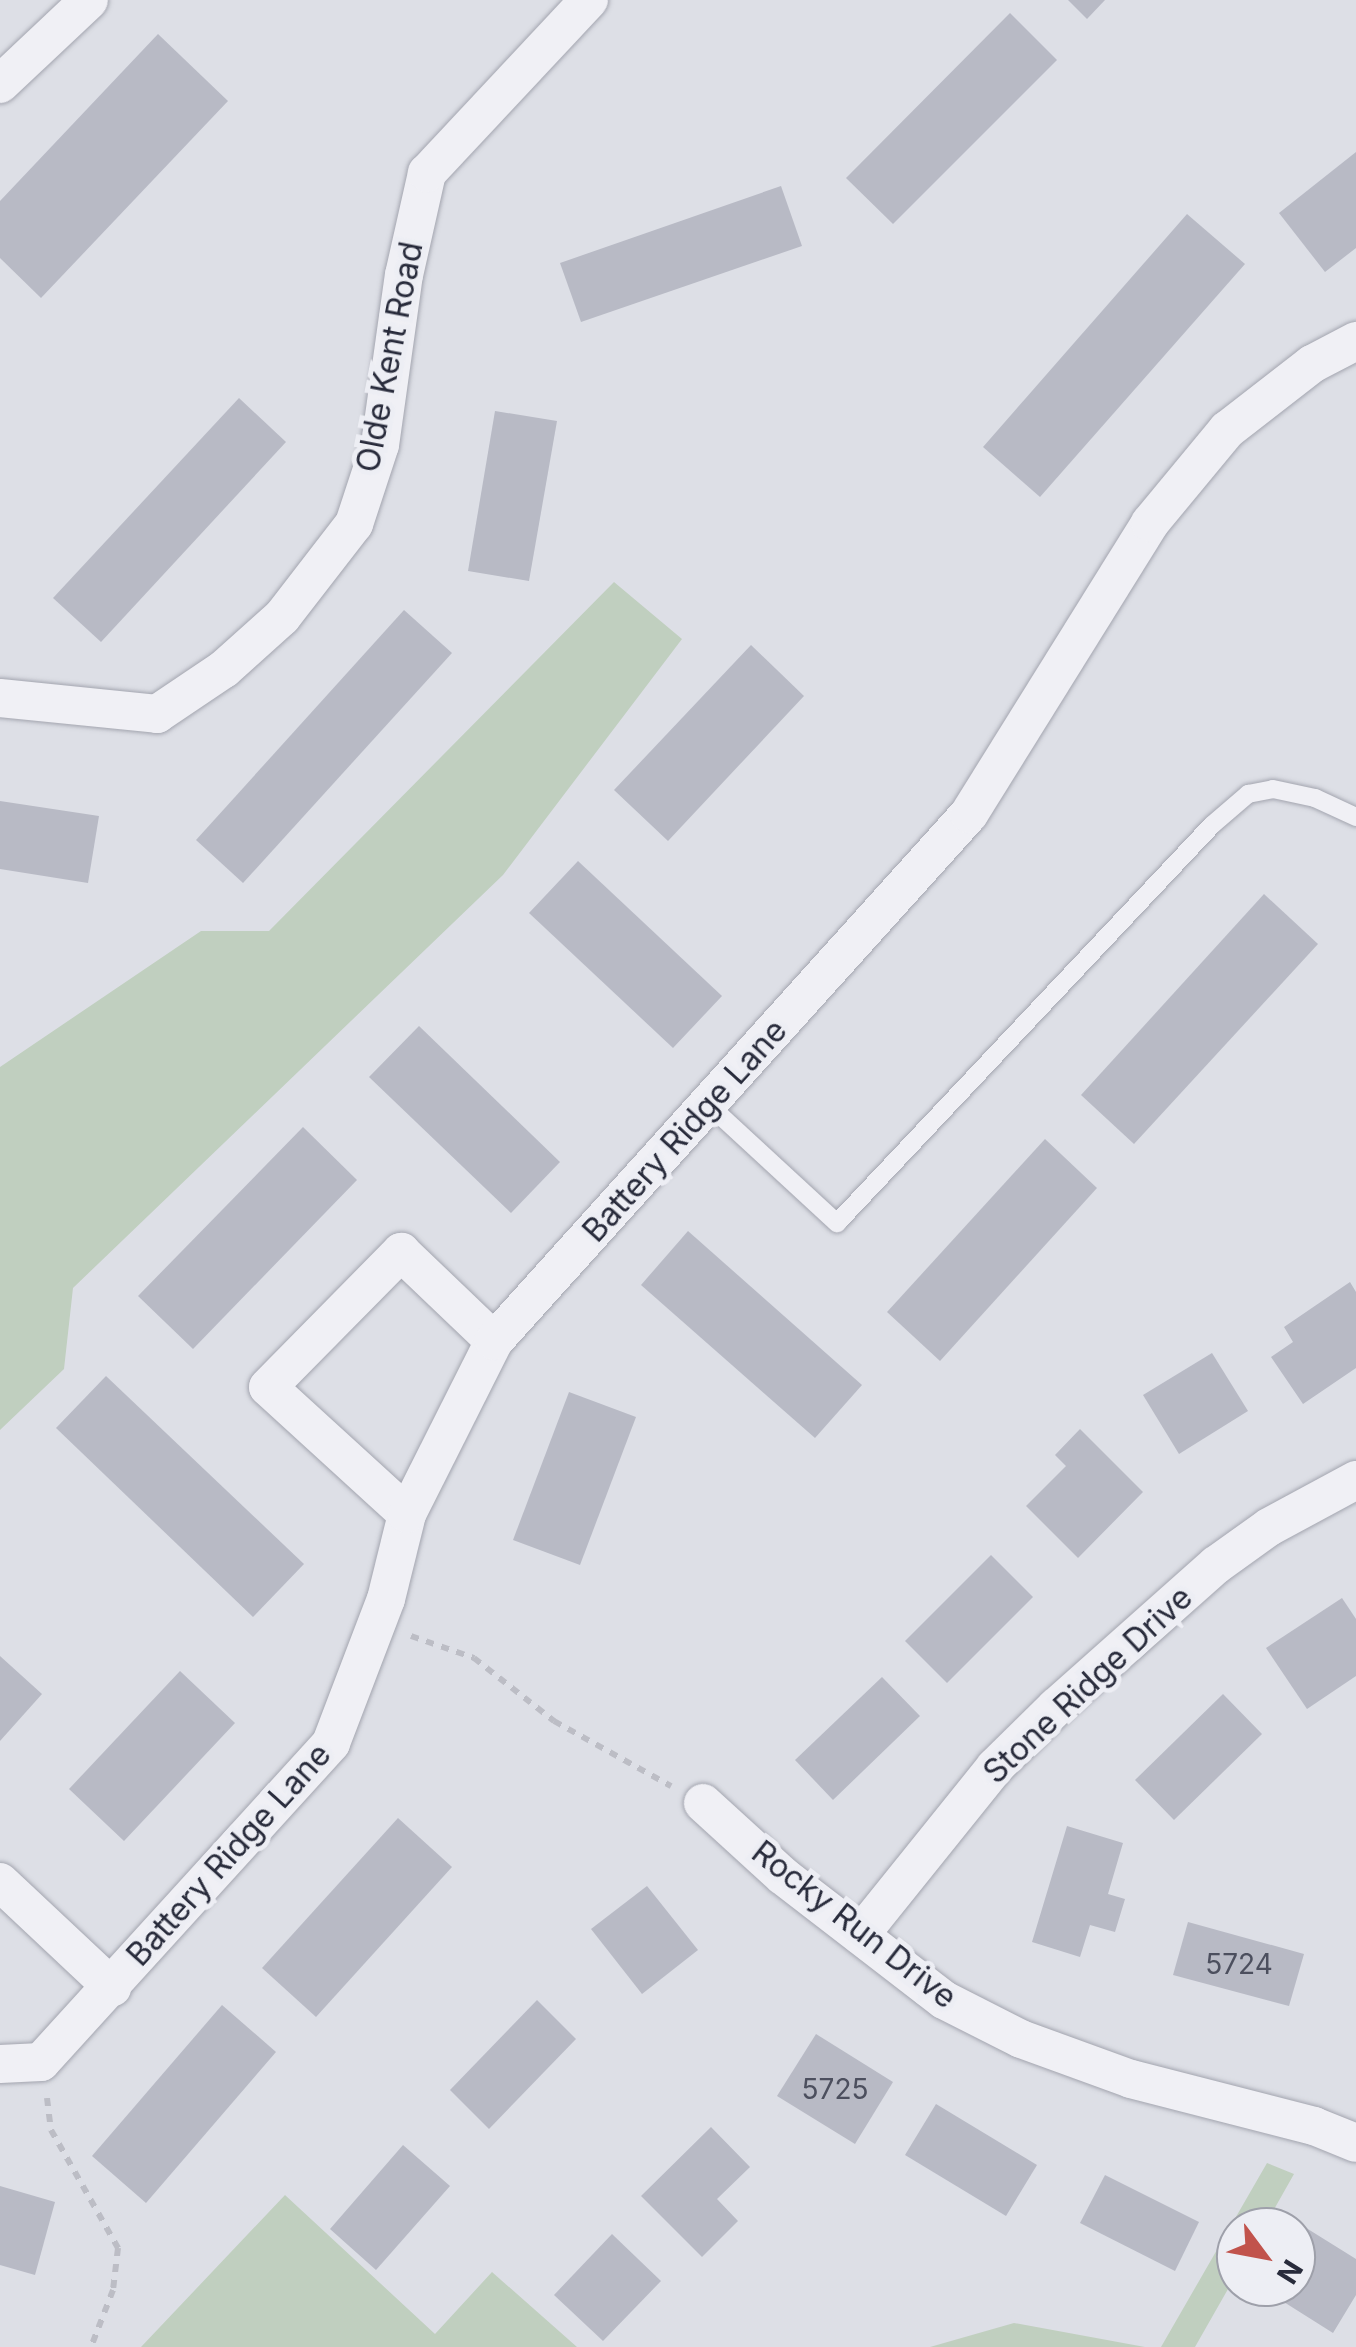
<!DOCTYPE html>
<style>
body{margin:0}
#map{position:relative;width:1356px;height:2347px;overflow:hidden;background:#dddfe6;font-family:Inter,sans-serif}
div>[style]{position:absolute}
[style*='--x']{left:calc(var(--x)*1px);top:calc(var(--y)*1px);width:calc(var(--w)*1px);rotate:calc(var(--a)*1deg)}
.green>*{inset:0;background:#c0cfbf}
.building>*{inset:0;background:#b8bac5}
.path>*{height:6px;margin-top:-3px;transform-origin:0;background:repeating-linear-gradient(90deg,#bcbdc5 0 8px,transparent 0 16px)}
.roads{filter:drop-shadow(0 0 2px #a3a5af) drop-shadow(0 0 2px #a3a5af)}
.service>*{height:18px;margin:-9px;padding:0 9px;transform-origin:9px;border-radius:9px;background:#f0f0f5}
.minor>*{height:38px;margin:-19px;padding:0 19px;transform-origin:19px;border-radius:19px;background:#f0f0f5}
span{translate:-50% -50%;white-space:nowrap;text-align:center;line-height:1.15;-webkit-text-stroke:10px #edeef4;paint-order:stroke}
.number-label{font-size:28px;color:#4c4f5e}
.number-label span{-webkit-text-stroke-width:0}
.street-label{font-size:32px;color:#282b3b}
.north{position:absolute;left:1216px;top:2207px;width:100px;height:100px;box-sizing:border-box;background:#edeef4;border:2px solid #9ea0aa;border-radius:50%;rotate:122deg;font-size:28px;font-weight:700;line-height:40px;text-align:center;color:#282b3b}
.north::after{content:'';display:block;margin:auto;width:35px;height:45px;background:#c1534c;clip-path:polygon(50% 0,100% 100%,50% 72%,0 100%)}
</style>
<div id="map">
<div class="green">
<div style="clip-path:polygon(614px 582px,682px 639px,503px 875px,73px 1288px,64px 1369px,0 1430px,0 1067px,201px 931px,269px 931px)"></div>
<div style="clip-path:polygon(1267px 2163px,1294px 2174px,1264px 2227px,1236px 2227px,1236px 2275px,1195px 2347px,1161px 2347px)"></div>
<div style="clip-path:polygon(285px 2195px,435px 2334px,492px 2272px,577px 2347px,141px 2347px)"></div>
<div style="clip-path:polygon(1014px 2323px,1145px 2347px,930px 2347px)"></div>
</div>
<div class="building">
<div style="clip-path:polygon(1068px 0,1105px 0,1087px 19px)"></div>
<div style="clip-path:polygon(1010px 13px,1057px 60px,893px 224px,846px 178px)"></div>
<div style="clip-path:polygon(158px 34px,228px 101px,41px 298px,0 258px,0 201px)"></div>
<div style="clip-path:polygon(1356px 152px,1356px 248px,1325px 272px,1279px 213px)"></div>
<div style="clip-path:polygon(781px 186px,802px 246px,581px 322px,560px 263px)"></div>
<div style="clip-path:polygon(1187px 214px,1245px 264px,1040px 497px,983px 447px)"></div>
<div style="clip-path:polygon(239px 398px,286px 442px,101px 642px,53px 598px)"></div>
<div style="clip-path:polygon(495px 411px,557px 421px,529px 581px,468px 571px)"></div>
<div style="clip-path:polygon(404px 610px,452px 653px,243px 883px,196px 840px)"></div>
<div style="clip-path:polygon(751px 645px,804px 696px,668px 841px,614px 790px)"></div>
<div style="clip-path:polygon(0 801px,99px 816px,88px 883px,0 869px)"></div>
<div style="clip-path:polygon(578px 861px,722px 996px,673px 1048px,529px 913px)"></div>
<div style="clip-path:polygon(1264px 894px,1318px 944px,1134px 1144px,1081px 1095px)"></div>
<div style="clip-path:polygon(419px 1026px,560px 1162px,511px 1213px,369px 1077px)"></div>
<div style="clip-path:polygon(303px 1127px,357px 1180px,193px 1349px,138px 1296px)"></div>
<div style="clip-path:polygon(1045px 1139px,1097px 1188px,940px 1361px,887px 1312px)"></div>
<div style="clip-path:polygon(688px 1231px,862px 1385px,815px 1438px,641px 1285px)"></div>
<div style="clip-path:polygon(1350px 1282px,1356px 1292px,1356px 1368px,1303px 1404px,1271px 1357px,1293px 1342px,1284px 1327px)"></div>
<div style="clip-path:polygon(1212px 1353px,1248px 1411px,1179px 1454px,1143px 1395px)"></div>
<div style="clip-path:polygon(106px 1376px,304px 1564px,253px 1617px,56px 1428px)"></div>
<div style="clip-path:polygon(569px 1392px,636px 1417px,580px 1565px,513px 1540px)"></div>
<div style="clip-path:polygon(1080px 1429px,1143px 1492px,1078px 1558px,1026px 1506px,1066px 1466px,1055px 1455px)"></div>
<div style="clip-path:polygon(991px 1555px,1033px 1597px,947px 1683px,905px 1641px)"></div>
<div style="clip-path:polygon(1342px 1598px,1356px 1619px,1356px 1676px,1307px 1709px,1266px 1648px)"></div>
<div style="clip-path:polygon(0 1656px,42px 1694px,0 1741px)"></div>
<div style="clip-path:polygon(180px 1671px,235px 1723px,124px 1841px,69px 1789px)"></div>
<div style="clip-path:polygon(882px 1677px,920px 1716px,833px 1800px,795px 1760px)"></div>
<div style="clip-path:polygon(1223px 1694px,1262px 1734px,1174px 1820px,1135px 1780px)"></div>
<div style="clip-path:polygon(398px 1818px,452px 1867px,316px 2017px,262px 1968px)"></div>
<div style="clip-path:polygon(1067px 1826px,1123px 1843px,1108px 1894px,1125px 1899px,1115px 1932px,1090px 1925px,1080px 1957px,1032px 1942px)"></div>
<div style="clip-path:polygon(647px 1886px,698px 1950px,642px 1994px,591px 1929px)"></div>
<div style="clip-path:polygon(1188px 1922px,1304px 1954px,1289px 2006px,1173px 1975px)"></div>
<div style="clip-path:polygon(537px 2000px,576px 2039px,489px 2129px,450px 2090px)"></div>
<div style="clip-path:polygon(222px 2005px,276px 2052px,146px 2203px,92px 2156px)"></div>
<div style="clip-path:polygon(816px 2034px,893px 2082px,855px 2144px,777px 2096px)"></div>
<div style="clip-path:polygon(936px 2104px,1037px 2165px,1006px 2216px,905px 2155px)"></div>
<div style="clip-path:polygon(711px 2127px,750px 2167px,717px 2199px,738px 2221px,702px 2257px,641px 2196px)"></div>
<div style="clip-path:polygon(403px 2145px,450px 2186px,376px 2270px,330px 2229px)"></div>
<div style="clip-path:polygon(1105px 2175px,1199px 2222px,1175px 2271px,1080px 2223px)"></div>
<div style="clip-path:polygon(0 2186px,55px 2202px,35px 2275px,0 2265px)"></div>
<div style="clip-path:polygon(1295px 2221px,1356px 2259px,1356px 2295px,1333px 2333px,1260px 2287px,1296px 2287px,1296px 2227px,1291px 2227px)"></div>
<div style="clip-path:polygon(612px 2234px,661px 2281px,603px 2341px,554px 2295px)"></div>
</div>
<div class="path">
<div style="--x:411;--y:1636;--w:67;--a:19.2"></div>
<div style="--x:474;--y:1658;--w:102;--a:38.2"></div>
<div style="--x:554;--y:1721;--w:134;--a:29.1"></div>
<div style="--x:47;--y:2098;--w:32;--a:83"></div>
<div style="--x:51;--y:2130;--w:136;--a:60.4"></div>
<div style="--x:118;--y:2248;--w:42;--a:96.8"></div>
<div style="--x:113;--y:2290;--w:61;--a:111.1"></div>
</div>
<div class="roads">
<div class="service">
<div style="--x:710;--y:1106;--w:173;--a:42.7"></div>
<div style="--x:837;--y:1223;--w:547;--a:-46.7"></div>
<div style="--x:1212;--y:825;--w:48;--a:-40.7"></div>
<div style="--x:1248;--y:794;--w:25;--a:-11"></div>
<div style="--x:1273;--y:789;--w:43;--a:12.1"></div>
<div style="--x:1315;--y:798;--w:45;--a:24.9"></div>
</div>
<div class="minor">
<div style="--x:0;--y:84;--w:122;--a:-43.3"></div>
<div style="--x:0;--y:698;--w:158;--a:5.8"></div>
<div style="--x:157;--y:714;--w:81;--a:-33.9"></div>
<div style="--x:224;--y:669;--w:78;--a:-41.9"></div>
<div style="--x:282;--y:617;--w:118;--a:-52.3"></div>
<div style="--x:354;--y:524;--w:83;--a:-71.8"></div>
<div style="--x:380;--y:445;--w:172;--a:-82"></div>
<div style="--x:404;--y:275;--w:105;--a:-77.3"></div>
<div style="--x:427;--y:173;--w:237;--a:-46.9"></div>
<div style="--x:407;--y:1514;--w:188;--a:-137.6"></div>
<div style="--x:268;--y:1387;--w:190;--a:-45.4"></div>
<div style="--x:401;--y:1252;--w:129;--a:43.7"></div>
<div style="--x:703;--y:1803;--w:108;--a:42.4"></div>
<div style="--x:783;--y:1876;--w:203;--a:37.6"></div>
<div style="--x:944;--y:2000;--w:86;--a:26.9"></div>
<div style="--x:1021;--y:2039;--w:117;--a:20"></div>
<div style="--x:1131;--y:2079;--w:189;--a:14.4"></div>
<div style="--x:1314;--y:2126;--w:45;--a:22"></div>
<div style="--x:0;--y:1882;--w:154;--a:43.2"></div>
<div style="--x:860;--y:1935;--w:216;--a:-51.2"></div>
<div style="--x:995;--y:1767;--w:86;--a:-44.5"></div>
<div style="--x:1056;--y:1707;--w:214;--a:-41.6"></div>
<div style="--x:1216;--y:1565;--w:65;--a:-35.6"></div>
<div style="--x:1269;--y:1527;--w:99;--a:-28.4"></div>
<div style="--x:0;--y:2064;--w:41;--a:-2.8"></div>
<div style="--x:41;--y:2062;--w:431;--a:-47.7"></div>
<div style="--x:331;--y:1743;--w:154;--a:-69.1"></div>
<div style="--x:386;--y:1599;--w:88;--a:-76.1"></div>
<div style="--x:407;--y:1514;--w:194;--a:-63.3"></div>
<div style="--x:494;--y:1341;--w:709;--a:-47.97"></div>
<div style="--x:969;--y:814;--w:343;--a:-58.1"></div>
<div style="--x:1150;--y:523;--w:121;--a:-50.4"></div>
<div style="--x:1227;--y:430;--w:108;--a:-37.8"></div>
<div style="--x:1312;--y:364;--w:50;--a:-27.6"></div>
</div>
</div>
<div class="number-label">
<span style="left:1239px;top:1964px">5724</span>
<span style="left:835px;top:2089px">5725</span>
</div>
<div class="street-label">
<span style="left:390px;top:357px;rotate:-79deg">Olde Kent Road</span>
<span style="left:685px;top:1131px;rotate:-48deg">Battery Ridge Lane</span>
<span style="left:1088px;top:1685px;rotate:-43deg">Stone Ridge Drive</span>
<span style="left:229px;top:1855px;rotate:-48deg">Battery Ridge Lane</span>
<span style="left:854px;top:1925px;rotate:38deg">Rocky Run Drive</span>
</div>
<div class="north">N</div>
</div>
